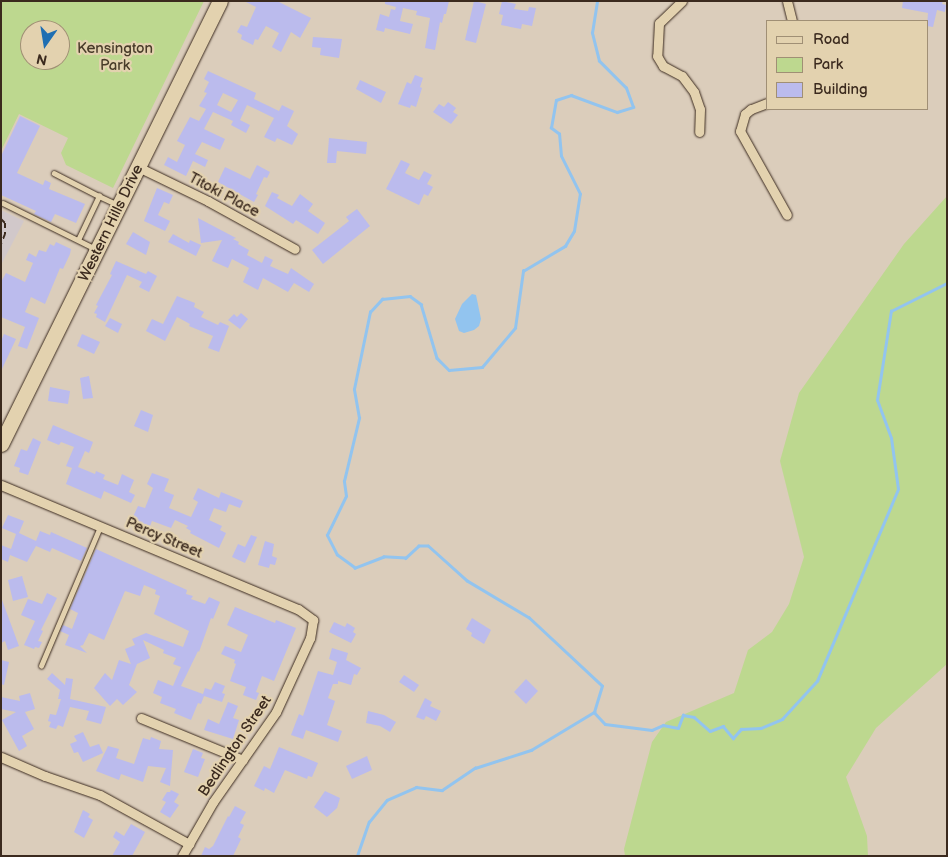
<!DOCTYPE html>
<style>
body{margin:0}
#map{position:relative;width:948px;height:857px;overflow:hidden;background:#dbcdbb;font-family:"Balsamiq Sans",sans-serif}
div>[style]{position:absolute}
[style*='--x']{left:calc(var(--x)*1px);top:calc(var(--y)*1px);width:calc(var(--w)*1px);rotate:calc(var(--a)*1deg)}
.built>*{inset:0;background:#d1c8ca}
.green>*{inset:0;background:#bdd88f}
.water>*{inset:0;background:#92c4ef}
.stream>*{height:2.5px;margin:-1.25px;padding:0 1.25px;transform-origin:1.25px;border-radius:1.25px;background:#92c4ef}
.building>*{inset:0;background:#bbbbed}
.path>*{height:2px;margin-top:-1px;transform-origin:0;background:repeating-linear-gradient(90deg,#3b2a1e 0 5px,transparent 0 9px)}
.roads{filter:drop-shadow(0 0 1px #3b2a1e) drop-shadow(0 0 1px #3b2a1e)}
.service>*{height:4.5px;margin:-2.25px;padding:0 2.25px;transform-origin:2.25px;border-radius:2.25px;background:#e3d2af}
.minor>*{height:9px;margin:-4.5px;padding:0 4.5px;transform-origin:4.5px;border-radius:4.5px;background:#e3d2af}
.trunk>*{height:15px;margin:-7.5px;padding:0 7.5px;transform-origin:7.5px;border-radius:7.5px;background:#e3d2af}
span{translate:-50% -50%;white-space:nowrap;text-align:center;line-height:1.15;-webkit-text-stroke:4.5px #e3d2af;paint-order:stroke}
.park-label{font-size:15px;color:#483b29}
.street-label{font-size:15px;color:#3b2a1e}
.frame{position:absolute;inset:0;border:2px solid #3b2a1e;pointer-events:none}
.legend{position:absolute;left:766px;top:20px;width:162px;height:90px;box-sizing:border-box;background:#e3d2af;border:1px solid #a08f75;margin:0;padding:6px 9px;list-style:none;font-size:15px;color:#3b2a1e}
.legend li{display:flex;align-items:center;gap:10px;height:25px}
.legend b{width:25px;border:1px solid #a08f75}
.north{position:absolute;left:20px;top:20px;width:50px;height:50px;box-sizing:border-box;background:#e3d2af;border:1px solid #a08f75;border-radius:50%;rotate:193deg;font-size:14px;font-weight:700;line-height:20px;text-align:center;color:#3b2a1e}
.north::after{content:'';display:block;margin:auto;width:18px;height:22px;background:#1f6fb2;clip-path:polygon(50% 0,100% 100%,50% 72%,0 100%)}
</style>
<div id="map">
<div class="built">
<div style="clip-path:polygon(1px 210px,24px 221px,1px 265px)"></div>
</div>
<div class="green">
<div style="clip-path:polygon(evenodd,1px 1px,204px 1px,113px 188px,66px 165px,61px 153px,68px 138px,19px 114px,1px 151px,1px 1px,30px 30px,60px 30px,60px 60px,30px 60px,30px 30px)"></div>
<div style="clip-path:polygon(947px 196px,947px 664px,876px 728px,846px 777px,867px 836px,868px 856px,625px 856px,624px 849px,652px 742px,666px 722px,734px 693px,748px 650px,772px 632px,789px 604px,804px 557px,780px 461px,799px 393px,904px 244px)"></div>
</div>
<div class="water">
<div style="clip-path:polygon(472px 294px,476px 295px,481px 319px,479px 326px,474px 330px,464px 333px,459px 331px,455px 319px,462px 304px)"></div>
</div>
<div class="stream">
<div style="--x:594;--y:712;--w:16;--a:47"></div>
<div style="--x:605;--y:724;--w:47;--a:7.3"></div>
<div style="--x:652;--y:730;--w:12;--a:-24"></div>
<div style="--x:663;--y:725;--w:15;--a:11"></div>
<div style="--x:678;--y:728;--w:14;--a:-69"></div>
<div style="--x:683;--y:715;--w:11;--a:10"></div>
<div style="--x:694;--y:717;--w:21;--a:41"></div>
<div style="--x:710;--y:731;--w:14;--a:-21"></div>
<div style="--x:723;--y:726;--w:16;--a:50"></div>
<div style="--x:733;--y:738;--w:12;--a:-48"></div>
<div style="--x:741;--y:729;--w:20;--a:-3"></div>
<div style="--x:761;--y:728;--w:23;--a:-23"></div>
<div style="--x:782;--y:719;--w:52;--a:-47.4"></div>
<div style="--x:817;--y:681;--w:208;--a:-67.1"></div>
<div style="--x:898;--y:489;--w:51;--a:-97.8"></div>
<div style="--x:891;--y:438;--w:40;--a:-110.2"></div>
<div style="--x:877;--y:400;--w:90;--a:-81.1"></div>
<div style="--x:891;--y:311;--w:63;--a:-26.6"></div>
<div style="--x:357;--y:856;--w:36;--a:-71"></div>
<div style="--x:369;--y:822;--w:28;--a:-51"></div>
<div style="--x:387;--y:800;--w:32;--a:-24"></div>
<div style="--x:416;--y:787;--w:26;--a:7"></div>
<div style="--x:442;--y:790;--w:40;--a:-34"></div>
<div style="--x:475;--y:768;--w:59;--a:-17.8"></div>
<div style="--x:531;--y:750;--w:74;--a:-31.1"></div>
<div style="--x:594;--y:712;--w:27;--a:-73"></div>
<div style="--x:602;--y:686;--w:100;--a:-137"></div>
<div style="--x:529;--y:618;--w:72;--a:-149.2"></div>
<div style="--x:467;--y:581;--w:52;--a:-138.1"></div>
<div style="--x:428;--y:546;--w:9;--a:180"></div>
<div style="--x:419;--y:546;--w:18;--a:137"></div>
<div style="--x:406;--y:558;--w:22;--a:-177"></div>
<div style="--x:384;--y:557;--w:31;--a:159"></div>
<div style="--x:355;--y:568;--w:22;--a:-144"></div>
<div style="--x:337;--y:555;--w:22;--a:-117"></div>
<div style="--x:327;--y:535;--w:43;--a:-64"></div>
<div style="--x:346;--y:496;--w:15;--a:-98"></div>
<div style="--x:344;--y:481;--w:65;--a:-76.6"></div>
<div style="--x:359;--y:418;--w:29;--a:-100"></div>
<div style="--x:354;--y:389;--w:79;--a:-78.3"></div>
<div style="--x:370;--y:312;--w:18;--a:-47"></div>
<div style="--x:382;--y:299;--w:28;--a:-6"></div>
<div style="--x:410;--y:296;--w:14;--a:36"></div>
<div style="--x:421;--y:304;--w:56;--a:73.5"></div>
<div style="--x:437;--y:358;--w:17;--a:45"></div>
<div style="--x:449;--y:370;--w:33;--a:-5"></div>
<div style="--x:482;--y:367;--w:51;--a:-49.8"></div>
<div style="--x:515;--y:328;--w:58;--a:-82"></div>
<div style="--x:523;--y:271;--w:49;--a:-30.8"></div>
<div style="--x:565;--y:246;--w:17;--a:-59"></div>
<div style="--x:574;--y:231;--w:37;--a:-81"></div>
<div style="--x:580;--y:194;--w:42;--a:-116.6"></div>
<div style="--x:561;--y:156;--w:22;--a:-95"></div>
<div style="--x:559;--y:134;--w:10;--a:-143"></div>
<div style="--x:551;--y:128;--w:28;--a:-80"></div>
<div style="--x:556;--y:100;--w:16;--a:-18"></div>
<div style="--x:571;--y:95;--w:49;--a:20.3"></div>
<div style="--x:617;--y:112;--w:17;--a:-17"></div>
<div style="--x:633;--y:107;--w:20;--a:-110"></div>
<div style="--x:626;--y:88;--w:38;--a:-135"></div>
<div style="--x:599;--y:61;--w:29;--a:-104"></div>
<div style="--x:592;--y:33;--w:32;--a:-81"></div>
</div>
<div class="building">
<div style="clip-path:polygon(244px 1px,277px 1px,311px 18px,300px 38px,291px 32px,281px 52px,272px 47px,279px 33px,266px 26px,258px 40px,255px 39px,253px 45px,241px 39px,242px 35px,237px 32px,241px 25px,247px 27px,256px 7px)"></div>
<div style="clip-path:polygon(385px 1px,449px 1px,446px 14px,444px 14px,442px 23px,440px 22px,435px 50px,425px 48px,430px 18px,416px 15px,417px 11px,403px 8px,400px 21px,413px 24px,410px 34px,385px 28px,384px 32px,376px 30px,380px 14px,389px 17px,391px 9px,395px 10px,396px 7px,385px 4px)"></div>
<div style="clip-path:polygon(474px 1px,486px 4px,476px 43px,465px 40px)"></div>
<div style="clip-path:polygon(502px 1px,516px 4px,514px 9px,528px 11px,529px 7px,536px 8px,532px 26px,522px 24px,521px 29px,501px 25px,503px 15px,499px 14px)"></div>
<div style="clip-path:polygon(903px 1px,943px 1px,942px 4px,946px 5px,945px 12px,937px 10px,933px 27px,927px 26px,928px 13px,902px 8px)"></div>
<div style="clip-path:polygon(313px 37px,342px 39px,339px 58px,320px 55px,321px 48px,312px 47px)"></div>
<div style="clip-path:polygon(evenodd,208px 71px,256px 93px,254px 99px,279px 111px,282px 105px,294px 111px,287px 126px,298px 134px,292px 145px,277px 138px,275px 142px,264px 137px,274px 118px,247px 105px,240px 120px,250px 125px,246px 133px,231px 125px,233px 121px,213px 112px,204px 129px,225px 139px,220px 150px,202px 142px,195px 154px,208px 160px,205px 167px,193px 161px,186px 176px,164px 165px,168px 157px,177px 162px,185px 145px,177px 141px,190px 117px,199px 121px,206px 109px,199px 106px,207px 93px,204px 92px,209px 82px,204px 79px,208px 71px,223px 93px,238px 100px,231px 112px,217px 105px,223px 93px)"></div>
<div style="clip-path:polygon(415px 75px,423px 78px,420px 87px,422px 88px,416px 107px,411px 105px,410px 108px,398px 104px,407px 82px,411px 84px)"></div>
<div style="clip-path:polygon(360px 80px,386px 92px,381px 103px,356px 89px)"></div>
<div style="clip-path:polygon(448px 102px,456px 108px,453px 112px,458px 115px,451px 124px,433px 112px,439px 104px,444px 107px)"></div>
<div style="clip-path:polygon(20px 116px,40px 126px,17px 173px,43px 185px,45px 180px,51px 183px,49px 189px,85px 204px,76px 223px,55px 214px,51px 222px,34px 214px,36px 211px,1px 195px,2px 154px)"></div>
<div style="clip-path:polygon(329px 138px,367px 142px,366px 154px,337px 151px,336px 163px,327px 163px)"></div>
<div style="clip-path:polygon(401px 160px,410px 164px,405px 173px,419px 180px,424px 171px,432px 175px,427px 184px,433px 187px,428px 196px,424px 194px,419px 205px,386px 189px)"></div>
<div style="clip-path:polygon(257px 165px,270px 172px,267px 178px,264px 177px,256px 194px,258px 195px,254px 202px,218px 182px,225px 167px,250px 179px)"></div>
<div style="clip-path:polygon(157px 188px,173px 195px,169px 204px,164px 202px,158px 215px,170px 221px,165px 231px,144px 221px)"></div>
<div style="clip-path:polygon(272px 192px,279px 195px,277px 198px,292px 206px,300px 194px,313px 204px,308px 211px,325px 223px,318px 234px,296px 220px,293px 224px,265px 206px)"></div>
<div style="clip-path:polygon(357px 209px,370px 226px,323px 264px,312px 250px,349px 221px,346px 217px)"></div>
<div style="clip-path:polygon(198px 218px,236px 238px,233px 239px,239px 242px,238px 244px,249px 250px,247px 255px,262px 263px,265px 256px,273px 260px,270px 266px,288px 274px,291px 268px,314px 284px,309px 292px,294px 283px,288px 292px,263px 278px,258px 290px,243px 282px,249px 268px,232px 259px,228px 268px,212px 261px,222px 240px,201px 243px)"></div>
<div style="clip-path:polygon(133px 232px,150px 242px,146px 255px,126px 244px)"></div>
<div style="clip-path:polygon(173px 234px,189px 243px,190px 240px,201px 245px,196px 256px,168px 242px)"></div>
<div style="clip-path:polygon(56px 242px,71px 249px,70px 254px,63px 269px,60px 268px,45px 304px,31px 297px,25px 312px,39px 318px,27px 349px,18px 346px,25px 327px,1px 317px,1px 282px,6px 273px,25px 282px,33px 263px,26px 260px,29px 253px,36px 257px,39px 250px,46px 252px,50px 244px,54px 246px)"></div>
<div style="clip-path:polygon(116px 261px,146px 274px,148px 271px,157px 276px,149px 292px,139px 287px,142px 282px,127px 275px,105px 322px,96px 317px,97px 314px,94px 313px,98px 306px,96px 305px,112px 275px,110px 274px)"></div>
<div style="clip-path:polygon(177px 296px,195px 303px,194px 307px,204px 312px,201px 317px,218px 325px,220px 322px,229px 326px,219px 352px,208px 348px,213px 336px,189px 326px,190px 324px,177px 317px,165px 341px,146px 331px,152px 319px,163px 324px)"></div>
<div style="clip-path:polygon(241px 313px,248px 319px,240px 329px,228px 320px,234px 314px,237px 317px)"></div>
<div style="clip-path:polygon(110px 318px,122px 324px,118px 333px,105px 326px)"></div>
<div style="clip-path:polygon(4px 334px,16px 339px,2px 369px,1px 341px)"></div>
<div style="clip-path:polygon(82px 334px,100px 342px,94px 354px,77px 346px)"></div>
<div style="clip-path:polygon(89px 376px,93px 398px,83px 399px,80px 378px)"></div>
<div style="clip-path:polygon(50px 387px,70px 391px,68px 404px,48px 401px)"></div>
<div style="clip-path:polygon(141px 410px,153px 415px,148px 432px,134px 426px)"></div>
<div style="clip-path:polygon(53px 425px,93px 442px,89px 453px,85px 451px,78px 467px,95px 474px,96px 471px,105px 475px,103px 479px,118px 485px,122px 474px,134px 480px,129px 492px,135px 495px,131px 503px,104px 491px,101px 499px,66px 484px,72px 468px,66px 466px,74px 447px,61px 442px,59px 445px,47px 440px)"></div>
<div style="clip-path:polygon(33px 438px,41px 442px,28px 475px,19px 472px,20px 468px,14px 466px,21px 449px,27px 451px)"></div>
<div style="clip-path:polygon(152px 473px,169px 479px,164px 491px,174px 495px,169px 508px,191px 517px,198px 502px,193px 499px,198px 488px,219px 498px,221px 492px,243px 501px,240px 508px,229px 504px,226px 512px,214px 508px,209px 520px,222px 526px,220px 530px,226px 533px,219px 548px,190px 533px,191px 531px,186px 528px,188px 526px,175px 520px,171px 528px,152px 521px,150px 526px,132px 519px,138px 506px,145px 508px,153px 488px,147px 484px)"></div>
<div style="clip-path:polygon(8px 515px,24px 521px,19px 533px,36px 541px,40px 531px,50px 535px,51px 532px,87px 548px,81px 561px,52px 548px,50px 552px,36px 546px,27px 562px,10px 555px,8px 562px,1px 559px,1px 545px,11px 549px,16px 534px,2px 528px)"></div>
<div style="clip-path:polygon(251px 535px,257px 537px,245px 563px,232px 557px,238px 544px,245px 547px)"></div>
<div style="clip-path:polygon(265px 541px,274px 544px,272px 556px,277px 558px,275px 565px,270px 564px,269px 568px,258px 565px)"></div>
<div style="clip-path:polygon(96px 549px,187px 590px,186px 594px,193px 596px,191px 599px,205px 604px,209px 597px,220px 602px,213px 619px,211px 618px,199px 652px,198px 651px,181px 686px,203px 694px,205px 688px,211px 690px,215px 682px,225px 686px,222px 693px,225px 694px,222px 702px,204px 696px,201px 704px,198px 703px,191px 720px,174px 713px,176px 709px,160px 703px,162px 697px,153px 693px,158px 680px,173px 686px,181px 667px,173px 664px,176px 658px,163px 653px,164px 650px,143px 640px,150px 658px,137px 664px,129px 685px,137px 692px,123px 705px,117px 699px,110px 706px,94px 688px,105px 673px,112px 680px,119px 660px,131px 664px,125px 649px,135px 645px,132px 639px,146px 633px,183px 647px,189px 631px,154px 614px,160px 596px,155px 594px,156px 590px,144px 585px,140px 596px,125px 591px,104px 640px,89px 633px,83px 645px,80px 646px,87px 653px,65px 645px,69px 635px,60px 631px,63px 625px,72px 629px,78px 613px,70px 609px)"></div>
<div style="clip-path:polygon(22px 576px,28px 597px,13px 601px,8px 580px)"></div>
<div style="clip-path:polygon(47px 593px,57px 598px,41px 630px,43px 631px,38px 641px,42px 642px,39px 648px,35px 647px,34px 649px,24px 645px,35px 621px,21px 615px,28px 599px,42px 604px)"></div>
<div style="clip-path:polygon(2px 600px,19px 646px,8px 650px,5px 641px,1px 643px)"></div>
<div style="clip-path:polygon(235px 607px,275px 623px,276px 620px,296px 628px,274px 681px,262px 676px,256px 692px,259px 693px,256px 700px,243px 695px,246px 687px,230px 681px,236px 664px,234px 663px,235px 660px,221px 654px,225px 646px,241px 652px,248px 635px,227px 625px)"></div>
<div style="clip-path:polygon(472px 618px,491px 630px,484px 644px,471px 636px,472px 633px,466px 629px)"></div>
<div style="clip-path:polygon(334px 622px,345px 627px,347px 623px,355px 628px,353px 632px,356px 634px,351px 643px,329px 632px)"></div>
<div style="clip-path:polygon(332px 648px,348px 653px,346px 660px,361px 668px,357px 675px,354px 674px,351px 685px,338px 681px,338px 684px,333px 684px,328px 698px,335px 701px,327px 725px,342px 731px,338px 742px,306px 730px,303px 739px,291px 735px,299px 714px,303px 716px,318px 671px,333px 675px,337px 662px,329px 659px)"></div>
<div style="clip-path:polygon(1px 660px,9px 662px,4px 685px,1px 684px)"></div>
<div style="clip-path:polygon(52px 673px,65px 685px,66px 678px,73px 679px,70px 699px,106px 707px,101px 724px,86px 720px,89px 711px,70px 707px,63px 727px,58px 725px,56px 729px,49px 727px,51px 722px,48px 721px,50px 714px,56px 715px,61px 699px,58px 699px,60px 690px,47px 679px)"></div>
<div style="clip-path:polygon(404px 675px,419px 685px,414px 692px,399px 682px)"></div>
<div style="clip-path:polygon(526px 679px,538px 691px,526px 704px,514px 692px)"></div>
<div style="clip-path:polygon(30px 693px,35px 709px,25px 712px,34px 729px,22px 736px,27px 746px,19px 751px,2px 720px,16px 712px,1px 709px,1px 697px,20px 701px,19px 696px)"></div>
<div style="clip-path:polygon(425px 698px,432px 702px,430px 706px,441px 711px,436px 721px,426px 716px,424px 720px,416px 717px)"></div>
<div style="clip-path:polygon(228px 702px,238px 706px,233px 718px,239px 720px,233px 739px,204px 730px,208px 719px,219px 724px)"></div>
<div style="clip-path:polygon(368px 711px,384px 715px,396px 722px,390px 732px,380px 726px,366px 723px)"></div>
<div style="clip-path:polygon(83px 732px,90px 747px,99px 744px,103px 753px,83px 762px,78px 752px,74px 753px,70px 744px,77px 741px,74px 736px)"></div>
<div style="clip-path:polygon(151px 737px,161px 741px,159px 749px,173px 750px,170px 786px,160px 782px,166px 768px,148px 766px,143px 782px,121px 774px,119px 780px,96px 771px,108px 746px,119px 749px,116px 758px,134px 764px,143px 738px,150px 740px)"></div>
<div style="clip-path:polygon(279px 747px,318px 763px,312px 777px,308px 776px,307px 779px,285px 770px,274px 793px,265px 788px,264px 791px,254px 786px,264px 766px,270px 769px)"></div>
<div style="clip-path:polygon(193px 749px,203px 753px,201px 758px,205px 759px,198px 777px,184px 772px)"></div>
<div style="clip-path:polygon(367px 756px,372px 770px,352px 779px,346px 766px)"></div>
<div style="clip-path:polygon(171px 790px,179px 794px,174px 802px,179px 805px,170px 818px,160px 812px,166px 802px,162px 800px,167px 792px,170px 792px)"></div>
<div style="clip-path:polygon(325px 791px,340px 798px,337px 808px,327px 817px,314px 807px)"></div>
<div style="clip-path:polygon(235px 806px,246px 812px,240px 823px,244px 825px,238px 837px,241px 839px,233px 856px,201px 856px,205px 847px,209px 849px,213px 846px,228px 816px,229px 817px)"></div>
<div style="clip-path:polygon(83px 810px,90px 814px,88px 817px,93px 820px,84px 838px,74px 832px)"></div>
<div style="clip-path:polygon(131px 824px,145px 832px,132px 856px,112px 856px,120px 842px,113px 837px,116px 831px,124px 836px)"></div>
</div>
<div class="path">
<div style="--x:1;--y:219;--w:6;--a:45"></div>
<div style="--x:5;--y:223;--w:11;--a:90"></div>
<div style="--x:5;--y:234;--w:11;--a:112"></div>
</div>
<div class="roads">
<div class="service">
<div style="--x:54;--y:173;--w:51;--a:27.1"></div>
<div style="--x:3;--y:203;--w:102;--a:26.3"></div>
<div style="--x:78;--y:240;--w:49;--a:-64.5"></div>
<div style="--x:99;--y:196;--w:19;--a:25"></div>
<div style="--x:41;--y:666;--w:151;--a:-67"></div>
</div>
<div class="minor">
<div style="--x:682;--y:1;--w:32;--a:136"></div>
<div style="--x:659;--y:23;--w:33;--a:93"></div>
<div style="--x:657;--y:56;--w:12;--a:59"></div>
<div style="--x:663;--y:66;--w:21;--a:28"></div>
<div style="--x:682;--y:76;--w:20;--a:53"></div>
<div style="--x:694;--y:92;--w:18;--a:71"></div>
<div style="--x:700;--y:109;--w:23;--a:92"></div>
<div style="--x:787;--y:1;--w:21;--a:76"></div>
<div style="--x:767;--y:103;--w:17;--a:159"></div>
<div style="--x:751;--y:109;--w:8;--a:140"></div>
<div style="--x:745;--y:114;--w:18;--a:106"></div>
<div style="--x:740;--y:131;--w:96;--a:60.8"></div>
<div style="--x:138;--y:167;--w:78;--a:25.9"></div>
<div style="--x:208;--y:201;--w:99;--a:28.9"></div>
<div style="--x:1;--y:485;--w:322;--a:22.7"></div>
<div style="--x:298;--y:609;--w:19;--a:36"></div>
<div style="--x:313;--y:620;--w:18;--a:99"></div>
<div style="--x:310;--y:638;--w:81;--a:114.7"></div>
<div style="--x:276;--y:712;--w:110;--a:125"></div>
<div style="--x:213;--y:802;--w:62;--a:119.9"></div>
<div style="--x:141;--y:718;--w:110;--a:22.4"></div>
<div style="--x:1;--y:757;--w:48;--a:23.4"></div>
<div style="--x:45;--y:776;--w:58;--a:19.1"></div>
<div style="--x:100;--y:795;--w:102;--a:28.8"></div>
</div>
<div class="trunk">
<div style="--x:1;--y:444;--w:494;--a:-63.7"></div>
</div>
</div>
<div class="park-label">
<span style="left:115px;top:57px">Kensington<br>Park</span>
</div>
<div class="street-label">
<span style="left:224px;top:195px;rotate:28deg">Titoki Place</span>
<span style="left:111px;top:223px;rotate:-64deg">Western Hills Drive</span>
<span style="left:164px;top:538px;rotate:23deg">Percy Street</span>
<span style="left:235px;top:746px;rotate:-56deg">Bedlington Street</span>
</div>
<div class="frame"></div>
<ul class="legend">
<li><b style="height:6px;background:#e3d2af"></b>Road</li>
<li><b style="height:14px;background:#bdd88f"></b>Park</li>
<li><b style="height:14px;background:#bbbbed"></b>Building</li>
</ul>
<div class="north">N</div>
</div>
